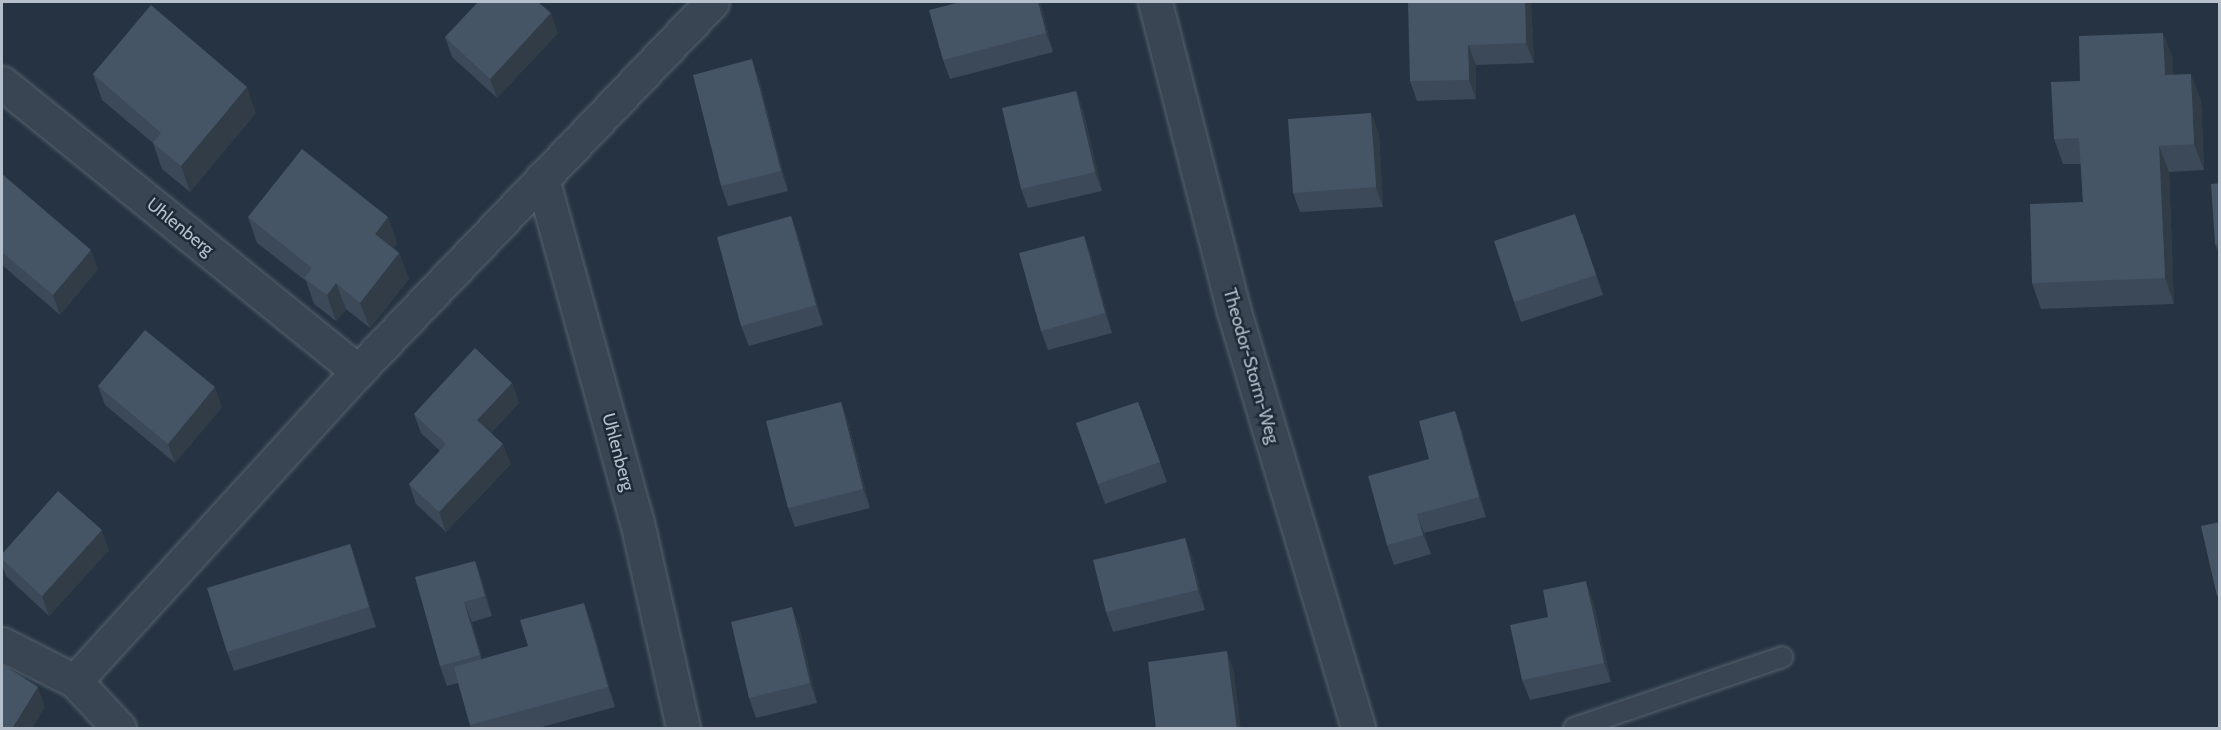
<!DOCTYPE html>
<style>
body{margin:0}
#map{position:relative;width:2221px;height:730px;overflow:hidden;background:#253342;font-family:Cabin,sans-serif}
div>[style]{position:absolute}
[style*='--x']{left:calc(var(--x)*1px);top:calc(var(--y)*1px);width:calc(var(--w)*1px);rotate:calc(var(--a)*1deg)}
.roads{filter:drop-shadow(0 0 2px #57636f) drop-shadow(0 0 2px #57636f)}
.lane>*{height:20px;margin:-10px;padding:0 10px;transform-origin:10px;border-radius:10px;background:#394552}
.street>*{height:33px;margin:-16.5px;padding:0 16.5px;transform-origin:16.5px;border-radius:16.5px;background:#394552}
.wall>*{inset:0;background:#3c4958}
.shaded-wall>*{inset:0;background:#313c47}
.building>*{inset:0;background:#465566}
span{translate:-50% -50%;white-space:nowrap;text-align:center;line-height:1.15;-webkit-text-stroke:5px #1e2a37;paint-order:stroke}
.street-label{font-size:18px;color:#b6c0cc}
.frame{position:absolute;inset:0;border:3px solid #b6c0cc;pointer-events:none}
</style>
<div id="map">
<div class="roads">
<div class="lane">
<div style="--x:1574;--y:728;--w:220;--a:-18.8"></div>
</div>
<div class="street">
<div style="--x:1155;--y:2;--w:316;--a:75.7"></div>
<div style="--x:1233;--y:308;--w:438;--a:73.4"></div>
<div style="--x:2;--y:83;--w:458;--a:39"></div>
<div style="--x:542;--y:178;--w:357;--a:74.6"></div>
<div style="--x:637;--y:522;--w:211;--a:77.4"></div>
<div style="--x:2;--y:644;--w:82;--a:26.9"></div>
<div style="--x:119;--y:728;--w:64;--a:-133.1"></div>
<div style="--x:75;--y:681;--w:420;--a:-47.6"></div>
<div style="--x:358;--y:371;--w:511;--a:-46.19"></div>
</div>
</div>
<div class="wall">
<div style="clip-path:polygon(1040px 2px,1053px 52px,950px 79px,943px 60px)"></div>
<div style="clip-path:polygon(1531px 3px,1534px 63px,1476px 65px,1476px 99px,1417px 101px,1410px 81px)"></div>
<div style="clip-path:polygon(558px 33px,497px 98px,452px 57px,445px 37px)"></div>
<div style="clip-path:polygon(2173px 58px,2173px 75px,2201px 100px,2204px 170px,2169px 172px,2174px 304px,2041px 309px,2032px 283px,2083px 202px,2081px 164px,2063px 164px,2054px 139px,2080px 81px)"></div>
<div style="clip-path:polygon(93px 74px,256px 113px,190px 192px,162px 169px,153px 143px,102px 100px)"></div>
<div style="clip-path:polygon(759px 79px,788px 191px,728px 206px,721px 186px)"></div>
<div style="clip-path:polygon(1076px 91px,1083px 110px,1102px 191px,1028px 208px,1021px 189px)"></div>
<div style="clip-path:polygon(1379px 133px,1383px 207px,1300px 212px,1293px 193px)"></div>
<div style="clip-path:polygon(2px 174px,98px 269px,60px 315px,2px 265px)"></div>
<div style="clip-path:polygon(2220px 183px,2220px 255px,2215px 244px)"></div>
<div style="clip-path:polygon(791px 216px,798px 236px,823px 325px,749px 346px,741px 326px)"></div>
<div style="clip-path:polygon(248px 217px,388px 217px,397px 243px,393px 248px,399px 253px,409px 279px,370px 328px,346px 309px,336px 321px,314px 304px,306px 281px,257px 243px)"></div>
<div style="clip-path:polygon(1582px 233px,1603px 295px,1521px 322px,1514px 302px)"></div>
<div style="clip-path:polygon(1084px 236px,1091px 255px,1112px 333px,1048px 350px,1041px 331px)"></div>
<div style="clip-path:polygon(512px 383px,519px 403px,491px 433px,511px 464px,446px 532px,416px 504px,409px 484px,440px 451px,421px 433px,414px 414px)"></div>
<div style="clip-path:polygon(98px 386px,222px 407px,175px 463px,105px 405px)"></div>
<div style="clip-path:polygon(841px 402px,848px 422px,870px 508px,795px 527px,788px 508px)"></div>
<div style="clip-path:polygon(1138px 402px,1167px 482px,1105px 504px,1076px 423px)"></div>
<div style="clip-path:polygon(1455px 411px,1462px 431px,1486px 517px,1424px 533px,1431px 554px,1394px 565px,1387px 545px,1429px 459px)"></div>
<div style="clip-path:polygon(1185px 538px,1192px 557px,1205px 610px,1113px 632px,1106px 612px)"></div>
<div style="clip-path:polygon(350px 544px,357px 564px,376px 627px,234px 671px,227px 652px)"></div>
<div style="clip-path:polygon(109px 550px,49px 616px,6px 576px,2px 565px,2px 554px)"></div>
<div style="clip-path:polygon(475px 561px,482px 580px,492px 616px,472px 622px,482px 659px,528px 646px,591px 622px,615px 707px,535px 729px,471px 729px,458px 683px,447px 686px,440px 666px)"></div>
<div style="clip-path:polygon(1593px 601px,1611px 682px,1530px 700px,1522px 680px,1548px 617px)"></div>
<div style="clip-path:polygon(799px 626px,817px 703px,756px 718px,749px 698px)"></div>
</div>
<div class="shaded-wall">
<div style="clip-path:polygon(1038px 2px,1040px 2px,1053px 52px,1046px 33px)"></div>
<div style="clip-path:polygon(1525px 2px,1531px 2px,1531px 3px,1534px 63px,1526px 43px)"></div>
<div style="clip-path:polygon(551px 13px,558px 33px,497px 98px,490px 79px)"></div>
<div style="clip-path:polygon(2163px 33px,2173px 58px,2174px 101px,2165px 75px)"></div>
<div style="clip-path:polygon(1468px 45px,1476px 65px,1476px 99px,1469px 80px)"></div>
<div style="clip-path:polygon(752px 59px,759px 79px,788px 191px,781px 171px)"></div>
<div style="clip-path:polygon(2191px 74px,2201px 100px,2204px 170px,2194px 144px)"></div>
<div style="clip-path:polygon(247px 87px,256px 113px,190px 192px,181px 166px)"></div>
<div style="clip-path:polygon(1076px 91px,1083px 110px,1102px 191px,1095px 172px)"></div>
<div style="clip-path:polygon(1371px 113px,1379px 133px,1383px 207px,1376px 187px)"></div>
<div style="clip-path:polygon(2159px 146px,2169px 172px,2174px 304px,2165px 278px)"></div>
<div style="clip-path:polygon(791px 216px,798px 236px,823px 325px,816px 305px)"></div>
<div style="clip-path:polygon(388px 217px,397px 243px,384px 259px,375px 234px)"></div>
<div style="clip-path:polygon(1084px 236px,1091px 255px,1112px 333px,1105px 313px)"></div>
<div style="clip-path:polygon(91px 250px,98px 269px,60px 315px,53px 295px)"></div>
<div style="clip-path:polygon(399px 253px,409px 279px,370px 328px,360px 303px)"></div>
<div style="clip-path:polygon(336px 283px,346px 309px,336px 321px,327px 295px)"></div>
<div style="clip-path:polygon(512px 383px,519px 403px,484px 440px,477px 420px)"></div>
<div style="clip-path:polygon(215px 387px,222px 407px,175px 463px,168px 444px)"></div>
<div style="clip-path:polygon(841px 402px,848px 422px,870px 508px,863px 489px)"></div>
<div style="clip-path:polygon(1455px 411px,1462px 431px,1486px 517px,1479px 497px)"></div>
<div style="clip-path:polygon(503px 444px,511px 464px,446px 532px,439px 512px)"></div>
<div style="clip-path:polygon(1417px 514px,1424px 533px,1431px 554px,1423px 535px)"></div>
<div style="clip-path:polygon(102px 530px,109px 550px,49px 616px,42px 596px)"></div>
<div style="clip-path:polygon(1185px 538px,1192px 557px,1205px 610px,1198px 590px)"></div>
<div style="clip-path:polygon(350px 544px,357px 564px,376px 627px,369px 607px)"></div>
<div style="clip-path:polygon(475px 561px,482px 580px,492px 616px,485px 596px)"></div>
<div style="clip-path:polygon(1586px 581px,1593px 601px,1611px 682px,1604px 663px)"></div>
<div style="clip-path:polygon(464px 602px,472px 622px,487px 675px,480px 655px)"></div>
<div style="clip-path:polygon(584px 603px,591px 622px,615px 707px,608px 687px)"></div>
<div style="clip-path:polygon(792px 607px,799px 626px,817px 703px,810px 683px)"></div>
<div style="clip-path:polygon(1227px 651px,1234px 671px,1241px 729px,1237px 729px)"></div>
<div style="clip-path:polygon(38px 687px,45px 707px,32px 729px,12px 729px)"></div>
</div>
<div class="building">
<div style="clip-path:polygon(478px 2px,538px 2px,551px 13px,490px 79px,445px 37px)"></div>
<div style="clip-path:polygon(961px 2px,1038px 2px,1046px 33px,943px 60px,929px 10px)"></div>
<div style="clip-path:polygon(1408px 2px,1525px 2px,1526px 43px,1468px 45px,1469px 80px,1410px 81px)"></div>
<div style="clip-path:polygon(151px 5px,247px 87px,181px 166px,153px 143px,161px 133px,93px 74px)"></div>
<div style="clip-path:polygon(2163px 33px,2165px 75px,2191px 74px,2194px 144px,2159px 146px,2165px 278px,2032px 283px,2030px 204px,2083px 202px,2079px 138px,2054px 139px,2051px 82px,2080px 81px,2079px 36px)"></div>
<div style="clip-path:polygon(752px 59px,781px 171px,721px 186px,693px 75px)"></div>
<div style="clip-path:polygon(1076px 91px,1095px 172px,1021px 189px,1002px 108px)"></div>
<div style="clip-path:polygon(1371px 113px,1376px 187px,1293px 193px,1288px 119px)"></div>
<div style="clip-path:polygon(302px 149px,388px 217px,375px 234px,399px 253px,360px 303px,336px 283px,327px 295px,304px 278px,312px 268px,248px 217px)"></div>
<div style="clip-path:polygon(2px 174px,91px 250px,53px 295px,2px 252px)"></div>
<div style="clip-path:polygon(2220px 183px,2220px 244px,2215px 244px,2211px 184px)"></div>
<div style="clip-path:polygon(1575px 214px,1596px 275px,1514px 302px,1494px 241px)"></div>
<div style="clip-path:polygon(791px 216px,816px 305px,741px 326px,717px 237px)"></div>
<div style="clip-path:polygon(1084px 236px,1105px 313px,1041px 331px,1019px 253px)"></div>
<div style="clip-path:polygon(145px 330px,215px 387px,168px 444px,98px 386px)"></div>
<div style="clip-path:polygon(475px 348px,512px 383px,477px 420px,503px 444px,439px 512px,409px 484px,446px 444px,414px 414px)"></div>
<div style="clip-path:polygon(841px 402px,863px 489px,788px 508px,766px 421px)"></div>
<div style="clip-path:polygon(1138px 402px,1160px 462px,1098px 484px,1076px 423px)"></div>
<div style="clip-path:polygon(1455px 411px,1479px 497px,1417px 514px,1423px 535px,1387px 545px,1368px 476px,1429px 459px,1419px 421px)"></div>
<div style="clip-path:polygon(58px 491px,102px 530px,42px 596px,2px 559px,2px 554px)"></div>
<div style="clip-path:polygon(2220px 522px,2220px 596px,2217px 596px,2201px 526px)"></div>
<div style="clip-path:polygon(1185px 538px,1198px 590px,1106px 612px,1093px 560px)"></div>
<div style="clip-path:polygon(350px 544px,369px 607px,227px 652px,207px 588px)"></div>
<div style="clip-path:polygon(475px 561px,485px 596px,464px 602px,480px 655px,440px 666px,415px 577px)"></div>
<div style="clip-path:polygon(1586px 581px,1604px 663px,1522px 680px,1510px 625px,1548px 617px,1543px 590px)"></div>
<div style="clip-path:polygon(584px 603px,608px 687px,470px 725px,454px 667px,528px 646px,520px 620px)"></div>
<div style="clip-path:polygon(792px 607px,810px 683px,749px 698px,731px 622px)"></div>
<div style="clip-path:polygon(1227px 651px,1237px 729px,1156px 729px,1148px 662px)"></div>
<div style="clip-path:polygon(2px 664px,38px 687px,12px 729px,2px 729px)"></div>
</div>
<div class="street-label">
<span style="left:180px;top:227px;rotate:39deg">Uhlenberg</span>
<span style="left:1251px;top:366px;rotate:74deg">Theodor-Storm-Weg</span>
<span style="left:618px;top:452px;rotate:75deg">Uhlenberg</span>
</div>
<div class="frame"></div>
</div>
